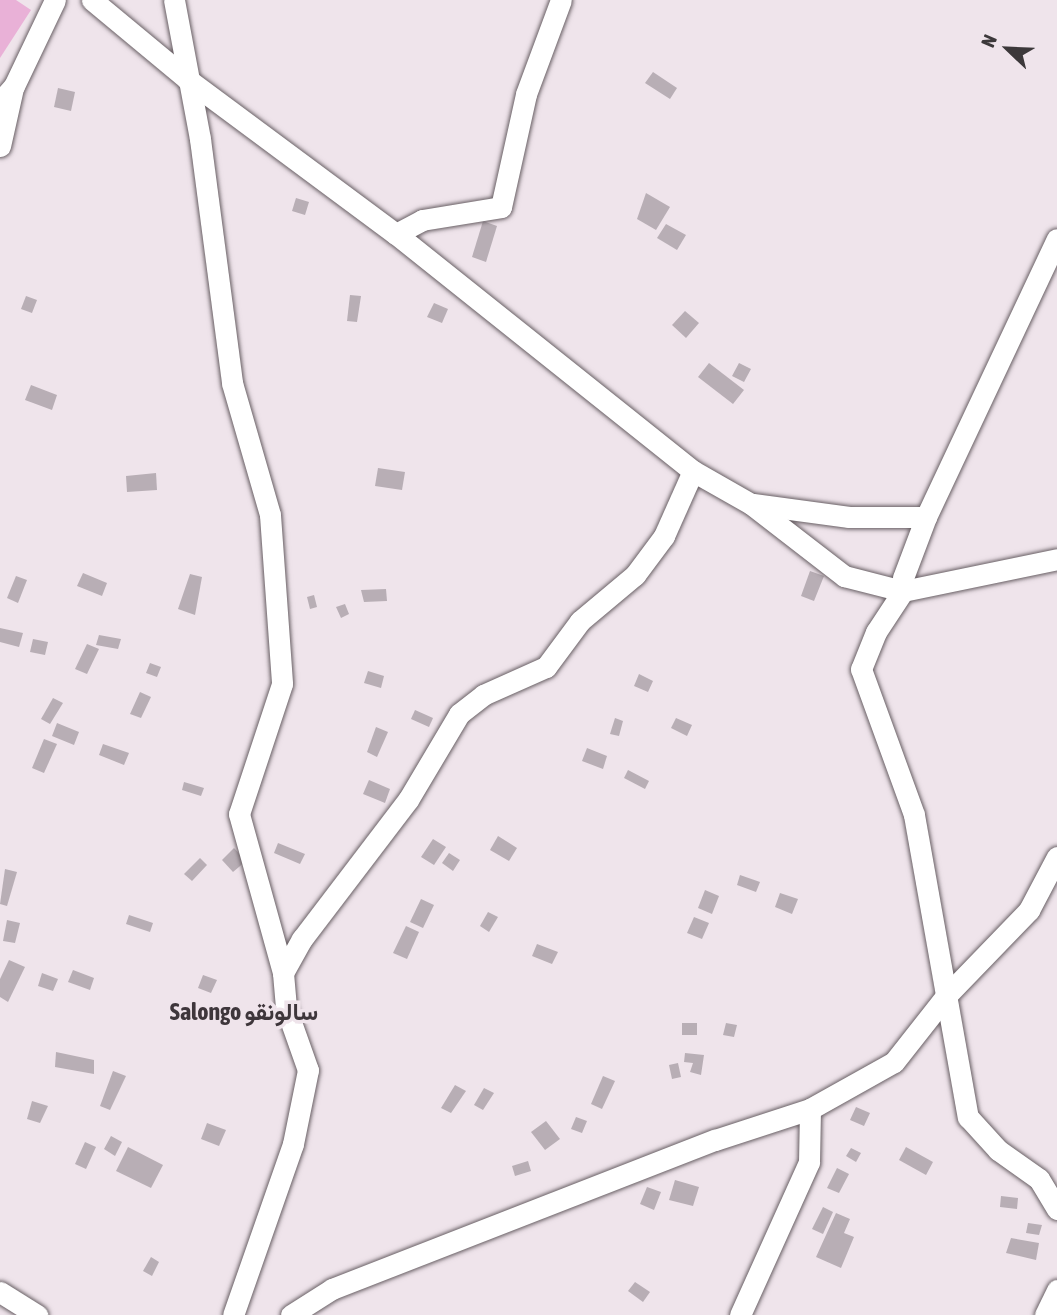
<!DOCTYPE html>
<meta charset="utf-8">
<style>
body{margin:0}
#map{position:relative;width:1057px;height:1315px;overflow:hidden;background:#efe4eb;font-family:"Asap Condensed",Vazirmatn,sans-serif}
div>[style]{position:absolute}
[style*='--x']{left:calc(var(--x)*1px);top:calc(var(--y)*1px);width:calc(var(--w)*1px);rotate:calc(var(--a)*1deg)}
.green>*{inset:0;background:#e9b1d7}
.building>*{inset:0;background:#b8aeb5}
.roads{filter:drop-shadow(0 0 2px #685f64) drop-shadow(0 0 2px #685f64)}
.minor>*{height:21px;margin:-10.5px;padding:0 10.5px;transform-origin:10.5px;border-radius:10.5px;background:#fff}
span{translate:-50% -50%;white-space:nowrap;text-align:center;line-height:1.15;-webkit-text-stroke:7px #efe4eb;paint-order:stroke}
.quarter-label{font-size:24px;color:#3e363b;font-weight:700}
.north{position:absolute;left:973px;top:14px;width:70px;height:70px;-webkit-text-stroke:5px #efe4eb;paint-order:stroke;rotate:293deg;font-size:19px;font-weight:700;line-height:28px;text-align:center;color:#3c383a}
.north::after{content:'';display:block;margin:auto;width:24px;height:32px;background:#3c383a;clip-path:polygon(50% 0,100% 100%,50% 72%,0 100%)}
</style>
<div id="map">
<div class="green">
<div style="clip-path:polygon(0 0,16px 0,31px 10px,0 58px)"></div>
</div>
<div class="building">
<div style="clip-path:polygon(653px 72px,677px 88px,670px 99px,645px 83px)"></div>
<div style="clip-path:polygon(58px 88px,75px 92px,71px 111px,54px 107px)"></div>
<div style="clip-path:polygon(646px 193px,670px 207px,656px 230px,637px 219px)"></div>
<div style="clip-path:polygon(296px 198px,309px 202px,305px 215px,292px 211px)"></div>
<div style="clip-path:polygon(483px 221px,497px 226px,486px 262px,472px 257px)"></div>
<div style="clip-path:polygon(666px 224px,686px 235px,677px 250px,657px 238px)"></div>
<div style="clip-path:polygon(350px 295px,361px 296px,357px 322px,347px 321px)"></div>
<div style="clip-path:polygon(26px 296px,37px 300px,32px 313px,21px 309px)"></div>
<div style="clip-path:polygon(434px 303px,448px 309px,442px 323px,427px 317px)"></div>
<div style="clip-path:polygon(685px 311px,699px 323px,686px 338px,672px 325px)"></div>
<div style="clip-path:polygon(709px 363px,744px 390px,733px 404px,698px 377px)"></div>
<div style="clip-path:polygon(739px 363px,751px 369px,744px 382px,732px 376px)"></div>
<div style="clip-path:polygon(31px 385px,57px 395px,52px 410px,25px 400px)"></div>
<div style="clip-path:polygon(378px 468px,405px 472px,402px 490px,375px 486px)"></div>
<div style="clip-path:polygon(156px 473px,157px 490px,127px 492px,126px 476px)"></div>
<div style="clip-path:polygon(810px 571px,824px 576px,814px 601px,801px 596px)"></div>
<div style="clip-path:polygon(83px 573px,107px 583px,102px 596px,77px 586px)"></div>
<div style="clip-path:polygon(190px 574px,202px 577px,195px 615px,178px 609px)"></div>
<div style="clip-path:polygon(16px 576px,27px 580px,18px 603px,7px 598px)"></div>
<div style="clip-path:polygon(386px 589px,387px 601px,364px 602px,361px 590px)"></div>
<div style="clip-path:polygon(314px 595px,317px 607px,310px 609px,307px 597px)"></div>
<div style="clip-path:polygon(345px 604px,349px 614px,341px 618px,336px 607px)"></div>
<div style="clip-path:polygon(0 628px,23px 633px,19px 647px,0 642px)"></div>
<div style="clip-path:polygon(99px 635px,121px 639px,118px 649px,96px 645px)"></div>
<div style="clip-path:polygon(33px 639px,48px 642px,45px 655px,30px 652px)"></div>
<div style="clip-path:polygon(87px 644px,99px 649px,87px 674px,75px 669px)"></div>
<div style="clip-path:polygon(150px 663px,161px 667px,157px 677px,146px 673px)"></div>
<div style="clip-path:polygon(368px 671px,384px 676px,381px 688px,364px 683px)"></div>
<div style="clip-path:polygon(639px 674px,653px 681px,648px 692px,634px 686px)"></div>
<div style="clip-path:polygon(140px 692px,151px 697px,141px 718px,130px 714px)"></div>
<div style="clip-path:polygon(53px 698px,63px 703px,50px 724px,41px 719px)"></div>
<div style="clip-path:polygon(415px 710px,433px 718px,429px 727px,411px 719px)"></div>
<div style="clip-path:polygon(615px 718px,623px 721px,619px 736px,610px 734px)"></div>
<div style="clip-path:polygon(676px 718px,692px 725px,687px 736px,671px 728px)"></div>
<div style="clip-path:polygon(57px 723px,79px 732px,74px 745px,52px 736px)"></div>
<div style="clip-path:polygon(376px 727px,388px 732px,377px 757px,367px 752px)"></div>
<div style="clip-path:polygon(44px 739px,57px 744px,44px 773px,32px 768px)"></div>
<div style="clip-path:polygon(103px 744px,129px 753px,124px 765px,99px 755px)"></div>
<div style="clip-path:polygon(587px 748px,607px 756px,603px 769px,582px 761px)"></div>
<div style="clip-path:polygon(628px 770px,649px 781px,645px 789px,624px 778px)"></div>
<div style="clip-path:polygon(369px 780px,390px 789px,385px 803px,363px 794px)"></div>
<div style="clip-path:polygon(184px 782px,204px 788px,201px 796px,182px 790px)"></div>
<div style="clip-path:polygon(498px 836px,517px 848px,509px 861px,490px 850px)"></div>
<div style="clip-path:polygon(433px 839px,446px 847px,434px 865px,421px 857px)"></div>
<div style="clip-path:polygon(278px 843px,305px 854px,300px 864px,274px 853px)"></div>
<div style="clip-path:polygon(234px 848px,246px 861px,233px 872px,222px 860px)"></div>
<div style="clip-path:polygon(449px 853px,460px 860px,453px 871px,442px 863px)"></div>
<div style="clip-path:polygon(200px 858px,207px 865px,192px 881px,184px 874px)"></div>
<div style="clip-path:polygon(5px 869px,17px 872px,7px 906px,0 904px)"></div>
<div style="clip-path:polygon(740px 875px,760px 882px,756px 892px,737px 885px)"></div>
<div style="clip-path:polygon(705px 890px,719px 896px,712px 914px,698px 908px)"></div>
<div style="clip-path:polygon(780px 893px,798px 899px,792px 914px,775px 907px)"></div>
<div style="clip-path:polygon(421px 899px,434px 905px,423px 928px,410px 922px)"></div>
<div style="clip-path:polygon(488px 912px,498px 917px,489px 932px,480px 926px)"></div>
<div style="clip-path:polygon(129px 915px,153px 923px,150px 932px,126px 924px)"></div>
<div style="clip-path:polygon(694px 917px,709px 923px,702px 939px,687px 933px)"></div>
<div style="clip-path:polygon(7px 920px,20px 923px,15px 943px,3px 941px)"></div>
<div style="clip-path:polygon(406px 926px,419px 932px,407px 959px,393px 953px)"></div>
<div style="clip-path:polygon(537px 944px,558px 952px,552px 964px,532px 956px)"></div>
<div style="clip-path:polygon(9px 960px,25px 967px,8px 1002px,0 997px,0 979px)"></div>
<div style="clip-path:polygon(73px 970px,94px 978px,90px 990px,68px 982px)"></div>
<div style="clip-path:polygon(42px 973px,58px 979px,53px 991px,38px 986px)"></div>
<div style="clip-path:polygon(203px 975px,217px 980px,211px 993px,198px 988px)"></div>
<div style="clip-path:polygon(682px 1023px,697px 1023px,697px 1035px,682px 1035px)"></div>
<div style="clip-path:polygon(726px 1023px,737px 1025px,734px 1037px,723px 1035px)"></div>
<div style="clip-path:polygon(56px 1052px,94px 1060px,94px 1074px,55px 1067px)"></div>
<div style="clip-path:polygon(685px 1053px,704px 1055px,701px 1075px,690px 1072px,693px 1063px,684px 1062px)"></div>
<div style="clip-path:polygon(678px 1063px,681px 1077px,672px 1079px,669px 1065px)"></div>
<div style="clip-path:polygon(113px 1071px,126px 1076px,110px 1110px,100px 1106px)"></div>
<div style="clip-path:polygon(603px 1076px,615px 1081px,602px 1109px,591px 1104px)"></div>
<div style="clip-path:polygon(455px 1085px,466px 1091px,451px 1113px,441px 1108px)"></div>
<div style="clip-path:polygon(484px 1088px,494px 1093px,483px 1110px,474px 1105px)"></div>
<div style="clip-path:polygon(32px 1101px,48px 1106px,40px 1123px,27px 1119px)"></div>
<div style="clip-path:polygon(856px 1107px,870px 1113px,864px 1126px,850px 1120px)"></div>
<div style="clip-path:polygon(576px 1117px,587px 1121px,582px 1133px,571px 1129px)"></div>
<div style="clip-path:polygon(546px 1121px,560px 1139px,545px 1150px,531px 1132px)"></div>
<div style="clip-path:polygon(207px 1123px,226px 1130px,219px 1146px,201px 1139px)"></div>
<div style="clip-path:polygon(111px 1136px,122px 1142px,115px 1156px,104px 1149px)"></div>
<div style="clip-path:polygon(85px 1142px,96px 1147px,86px 1169px,75px 1164px)"></div>
<div style="clip-path:polygon(128px 1147px,163px 1165px,151px 1188px,116px 1171px)"></div>
<div style="clip-path:polygon(906px 1147px,933px 1162px,926px 1175px,899px 1160px)"></div>
<div style="clip-path:polygon(851px 1148px,861px 1153px,856px 1162px,846px 1156px)"></div>
<div style="clip-path:polygon(528px 1161px,531px 1171px,515px 1176px,512px 1166px)"></div>
<div style="clip-path:polygon(837px 1168px,849px 1174px,839px 1193px,827px 1188px)"></div>
<div style="clip-path:polygon(675px 1180px,699px 1187px,693px 1206px,669px 1200px)"></div>
<div style="clip-path:polygon(647px 1187px,661px 1192px,654px 1210px,640px 1204px)"></div>
<div style="clip-path:polygon(1001px 1196px,1018px 1198px,1017px 1209px,1000px 1207px)"></div>
<div style="clip-path:polygon(823px 1207px,833px 1212px,823px 1234px,812px 1229px)"></div>
<div style="clip-path:polygon(836px 1213px,850px 1219px,844px 1233px,854px 1237px,841px 1268px,816px 1257px)"></div>
<div style="clip-path:polygon(1028px 1223px,1042px 1225px,1039px 1235px,1026px 1233px)"></div>
<div style="clip-path:polygon(1011px 1238px,1039px 1243px,1036px 1260px,1006px 1253px)"></div>
<div style="clip-path:polygon(151px 1257px,159px 1262px,152px 1276px,143px 1271px)"></div>
<div style="clip-path:polygon(635px 1282px,650px 1292px,643px 1302px,628px 1291px)"></div>
</div>
<div class="roads">
<div class="minor">
<div style="--x:92;--y:0;--w:124;--a:39.7"></div>
<div style="--x:187;--y:79;--w:260;--a:36.6"></div>
<div style="--x:396;--y:234;--w:380;--a:38.6"></div>
<div style="--x:693;--y:471;--w:67;--a:29.6"></div>
<div style="--x:751;--y:504;--w:118;--a:37.7"></div>
<div style="--x:844;--y:576;--w:61;--a:14.3"></div>
<div style="--x:903;--y:591;--w:157;--a:-11.7"></div>
<div style="--x:174;--y:0;--w:141;--a:79.4"></div>
<div style="--x:200;--y:139;--w:246;--a:82.5"></div>
<div style="--x:232;--y:383;--w:137;--a:73.9"></div>
<div style="--x:270;--y:515;--w:169;--a:85.9"></div>
<div style="--x:282;--y:684;--w:137;--a:108.3"></div>
<div style="--x:239;--y:814;--w:165;--a:74.5"></div>
<div style="--x:283;--y:973;--w:35;--a:85"></div>
<div style="--x:286;--y:1008;--w:66;--a:70.5"></div>
<div style="--x:308;--y:1070;--w:76;--a:101.5"></div>
<div style="--x:293;--y:1144;--w:181;--a:109.3"></div>
<div style="--x:0;--y:102;--w:21;--a:-49"></div>
<div style="--x:14;--y:86;--w:95;--a:-64.5"></div>
<div style="--x:0;--y:146;--w:59;--a:-77.4"></div>
<div style="--x:396;--y:234;--w:30;--a:-28"></div>
<div style="--x:422;--y:220;--w:80;--a:-9.3"></div>
<div style="--x:501;--y:207;--w:116;--a:-77.5"></div>
<div style="--x:526;--y:94;--w:100;--a:-69.6"></div>
<div style="--x:753;--y:504;--w:97;--a:7.7"></div>
<div style="--x:849;--y:517;--w:77;--a:0"></div>
<div style="--x:926;--y:517;--w:307;--a:-64.8"></div>
<div style="--x:926;--y:517;--w:65;--a:110.7"></div>
<div style="--x:903;--y:578;--w:13;--a:90"></div>
<div style="--x:903;--y:591;--w:49;--a:123.4"></div>
<div style="--x:876;--y:632;--w:40;--a:112"></div>
<div style="--x:861;--y:669;--w:155;--a:70"></div>
<div style="--x:914;--y:815;--w:307;--a:79.9"></div>
<div style="--x:968;--y:1117;--w:45;--a:47.7"></div>
<div style="--x:998;--y:1150;--w:50;--a:35.3"></div>
<div style="--x:1039;--y:1179;--w:35;--a:59"></div>
<div style="--x:283;--y:973;--w:39;--a:-61"></div>
<div style="--x:302;--y:939;--w:175;--a:-52.7"></div>
<div style="--x:408;--y:800;--w:100;--a:-59.3"></div>
<div style="--x:459;--y:714;--w:31;--a:-38"></div>
<div style="--x:483;--y:695;--w:69;--a:-24"></div>
<div style="--x:546;--y:667;--w:57;--a:-53.5"></div>
<div style="--x:580;--y:621;--w:72;--a:-39.9"></div>
<div style="--x:635;--y:575;--w:49;--a:-53.4"></div>
<div style="--x:664;--y:536;--w:71;--a:-66"></div>
<div style="--x:0;--y:1292;--w:44;--a:31.9"></div>
<div style="--x:291;--y:1315;--w:49;--a:-32.4"></div>
<div style="--x:332;--y:1289;--w:411;--a:-21.3"></div>
<div style="--x:715;--y:1140;--w:100;--a:-18.1"></div>
<div style="--x:740;--y:1315;--w:168;--a:-65.7"></div>
<div style="--x:809;--y:1162;--w:53;--a:-88.9"></div>
<div style="--x:810;--y:1109;--w:96;--a:-29.2"></div>
<div style="--x:894;--y:1062;--w:84;--a:-51.8"></div>
<div style="--x:946;--y:996;--w:120;--a:-46"></div>
<div style="--x:1029;--y:910;--w:60;--a:-62.2"></div>
<div style="--x:1045;--y:1315;--w:28;--a:-64"></div>
</div>
</div>
<div class="quarter-label">
<span style="left:244px;top:1012px">Salongo سالونقو</span>
</div>
<div class="north">N</div>
</div>
